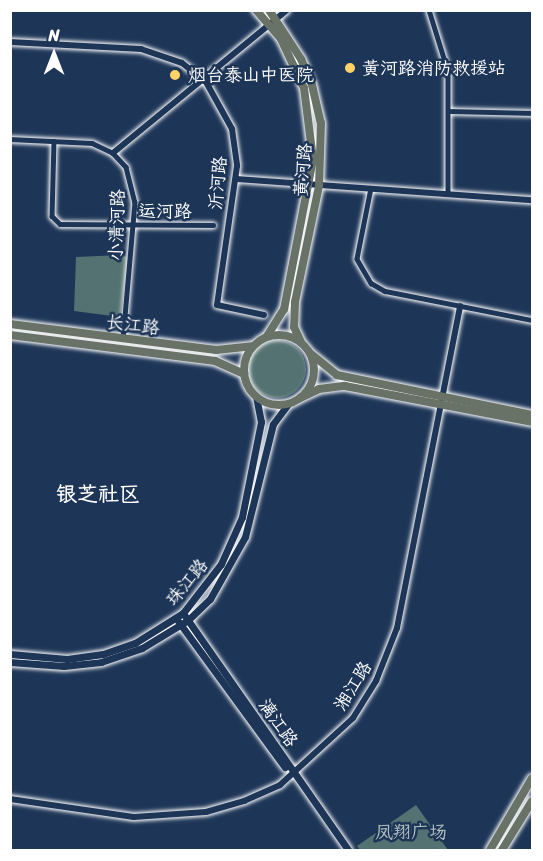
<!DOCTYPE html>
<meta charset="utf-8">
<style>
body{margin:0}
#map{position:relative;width:543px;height:861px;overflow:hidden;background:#1d3557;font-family:Sriracha,"LXGW WenKai TC",sans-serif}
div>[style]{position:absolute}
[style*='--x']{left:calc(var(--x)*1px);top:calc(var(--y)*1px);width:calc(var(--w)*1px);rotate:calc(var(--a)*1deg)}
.green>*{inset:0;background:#537271}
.round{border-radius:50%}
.roads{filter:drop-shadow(0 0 2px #fff) drop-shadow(0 0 2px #fff)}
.minor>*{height:4.5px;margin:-2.25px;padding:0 2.25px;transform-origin:2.25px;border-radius:2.25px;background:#1d3557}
.tertiary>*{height:6px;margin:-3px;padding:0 3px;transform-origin:3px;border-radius:3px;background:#1d3557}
.secondary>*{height:7px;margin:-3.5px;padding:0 3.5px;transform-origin:3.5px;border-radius:3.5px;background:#1d3557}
.primary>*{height:8px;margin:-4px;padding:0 4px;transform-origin:4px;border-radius:4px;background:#697266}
.primary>.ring{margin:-4px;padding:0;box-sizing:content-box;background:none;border:8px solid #697266;border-radius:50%}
.dots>*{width:16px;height:16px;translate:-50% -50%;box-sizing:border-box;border:3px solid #1d3557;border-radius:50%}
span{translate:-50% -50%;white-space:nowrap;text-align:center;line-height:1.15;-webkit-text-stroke:5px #1d3557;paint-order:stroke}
.poi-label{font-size:18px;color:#fff}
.left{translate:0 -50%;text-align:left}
.street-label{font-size:18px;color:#fff}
.park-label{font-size:18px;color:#b2c0bf}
.quarter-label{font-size:21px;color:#fff;font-weight:700}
.frame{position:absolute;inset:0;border:12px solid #fff;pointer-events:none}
.north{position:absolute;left:24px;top:24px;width:60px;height:60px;-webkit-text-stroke:4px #1d3557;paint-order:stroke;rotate:0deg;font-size:16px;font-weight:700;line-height:24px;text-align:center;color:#fff}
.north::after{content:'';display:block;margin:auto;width:21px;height:27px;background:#fff;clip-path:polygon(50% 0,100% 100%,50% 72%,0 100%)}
</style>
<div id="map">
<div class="green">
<div style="clip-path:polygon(121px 255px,128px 257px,120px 317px,74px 311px,76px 257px)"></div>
<div class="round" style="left:248px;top:340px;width:58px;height:58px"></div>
<div style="clip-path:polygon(416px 805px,448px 850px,360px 850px,357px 846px)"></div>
</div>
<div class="roads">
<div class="minor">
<div style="--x:429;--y:10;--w:64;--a:72.7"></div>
<div style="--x:448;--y:71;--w:123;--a:90"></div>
<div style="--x:451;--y:111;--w:81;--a:1.4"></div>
<div style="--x:10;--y:139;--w:82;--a:2.8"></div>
<div style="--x:92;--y:143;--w:23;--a:25"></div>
<div style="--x:113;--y:153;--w:19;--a:47"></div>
<div style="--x:126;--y:167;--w:36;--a:76"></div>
<div style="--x:135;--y:202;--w:137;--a:95"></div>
<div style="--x:54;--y:141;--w:75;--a:91.5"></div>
<div style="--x:52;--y:216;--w:11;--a:45"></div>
<div style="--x:60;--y:224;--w:153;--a:0.4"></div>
<div style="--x:371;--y:188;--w:72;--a:101.2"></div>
<div style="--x:357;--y:259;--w:28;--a:60"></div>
<div style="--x:371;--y:283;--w:16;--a:30"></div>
<div style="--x:385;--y:291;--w:150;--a:11.2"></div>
</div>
<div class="tertiary">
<div style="--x:10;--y:42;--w:131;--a:3.1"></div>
<div style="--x:141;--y:49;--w:43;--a:18.9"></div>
<div style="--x:182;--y:63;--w:31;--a:38"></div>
<div style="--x:206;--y:82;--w:54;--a:61"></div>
<div style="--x:232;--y:129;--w:37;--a:82"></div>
<div style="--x:237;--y:166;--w:140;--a:98.2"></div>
<div style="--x:217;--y:305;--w:48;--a:12"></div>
<div style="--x:113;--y:153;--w:225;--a:-39.4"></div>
<div style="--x:236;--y:179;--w:297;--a:4.1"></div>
<div style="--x:10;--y:799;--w:125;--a:8.3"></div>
<div style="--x:134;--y:817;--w:72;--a:-4"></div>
<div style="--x:206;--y:812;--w:40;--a:-16"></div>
<div style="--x:244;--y:801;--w:39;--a:-24"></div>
<div style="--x:280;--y:785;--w:99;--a:-42.5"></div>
<div style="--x:353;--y:718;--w:44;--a:-58.1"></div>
<div style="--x:376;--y:681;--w:57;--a:-68.4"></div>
<div style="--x:397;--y:628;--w:328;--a:-78.9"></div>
</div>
<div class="secondary">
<div style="--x:185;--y:616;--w:285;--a:55.1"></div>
<div style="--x:178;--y:621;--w:181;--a:53.8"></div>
<div style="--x:10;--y:654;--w:57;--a:5"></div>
<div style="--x:67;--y:659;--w:36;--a:-8"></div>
<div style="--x:103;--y:654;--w:34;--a:-19"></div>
<div style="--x:135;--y:643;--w:57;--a:-32"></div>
<div style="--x:183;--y:613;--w:62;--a:-52.2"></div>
<div style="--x:221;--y:564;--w:51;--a:-65.9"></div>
<div style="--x:242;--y:517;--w:97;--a:-78.7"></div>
<div style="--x:261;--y:422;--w:25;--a:-101"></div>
<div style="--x:10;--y:662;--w:54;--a:4.2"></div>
<div style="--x:64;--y:666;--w:37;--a:-6"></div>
<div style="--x:101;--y:662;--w:43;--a:-18.9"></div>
<div style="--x:142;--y:648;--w:54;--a:-31.3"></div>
<div style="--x:188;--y:620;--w:30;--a:-44"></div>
<div style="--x:210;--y:599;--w:71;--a:-60.6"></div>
<div style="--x:245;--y:537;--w:116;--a:-76.1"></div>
<div style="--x:273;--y:424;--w:26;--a:-53"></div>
</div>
<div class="primary">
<div style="--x:256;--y:10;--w:38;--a:49"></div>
<div style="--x:281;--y:39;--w:54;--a:64.9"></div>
<div style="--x:304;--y:88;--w:72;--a:82.8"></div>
<div style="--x:313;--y:159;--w:153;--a:100.9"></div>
<div style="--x:284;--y:309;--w:32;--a:122"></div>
<div style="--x:269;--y:10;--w:59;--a:56.9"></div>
<div style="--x:301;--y:59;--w:28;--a:67"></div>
<div style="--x:312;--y:85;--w:39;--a:77"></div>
<div style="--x:321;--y:123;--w:63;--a:91.8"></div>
<div style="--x:319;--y:186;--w:118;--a:101.7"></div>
<div style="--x:295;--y:302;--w:25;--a:92"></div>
<div style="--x:294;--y:327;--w:17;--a:65"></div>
<div style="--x:10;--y:324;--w:208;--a:7.2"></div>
<div style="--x:216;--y:350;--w:36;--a:-6"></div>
<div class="ring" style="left:244px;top:335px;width:62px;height:62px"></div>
<div style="--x:10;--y:335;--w:207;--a:7.2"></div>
<div style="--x:215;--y:361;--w:32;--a:24"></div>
<div style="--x:310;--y:353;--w:35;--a:39"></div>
<div style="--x:337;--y:375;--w:199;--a:11.6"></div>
<div style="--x:300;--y:398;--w:21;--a:-25"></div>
<div style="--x:319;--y:389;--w:26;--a:-7"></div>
<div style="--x:345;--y:386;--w:190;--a:10.9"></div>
<div style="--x:490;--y:850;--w:83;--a:-59.7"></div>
<div style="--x:502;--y:850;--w:57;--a:-58.5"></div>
</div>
</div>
<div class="dots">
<div style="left:350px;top:68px;background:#ffd166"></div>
<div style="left:175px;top:75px;background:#ffd166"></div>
</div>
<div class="poi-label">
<span class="left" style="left:362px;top:68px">黄河路消防救援站</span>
<span class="left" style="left:188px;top:75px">烟台泰山中医院</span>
</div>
<div class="street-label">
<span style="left:303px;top:170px;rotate:-85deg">黄河路</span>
<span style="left:218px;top:183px;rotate:-85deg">沂河路</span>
<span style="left:165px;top:211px">运河路</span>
<span style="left:117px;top:225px;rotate:-88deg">小清河路</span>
<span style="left:133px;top:325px;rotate:7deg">长江路</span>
<span style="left:187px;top:582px;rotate:-50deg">珠江路</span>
<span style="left:353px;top:686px;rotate:-58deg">湘江路</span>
<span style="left:278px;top:723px;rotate:55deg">漓江路</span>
</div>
<div class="park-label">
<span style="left:411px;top:832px">凤翔广场</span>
</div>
<div class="quarter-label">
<span style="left:98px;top:494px">银芝社区</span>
</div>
<div class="frame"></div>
<div class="north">N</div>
</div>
